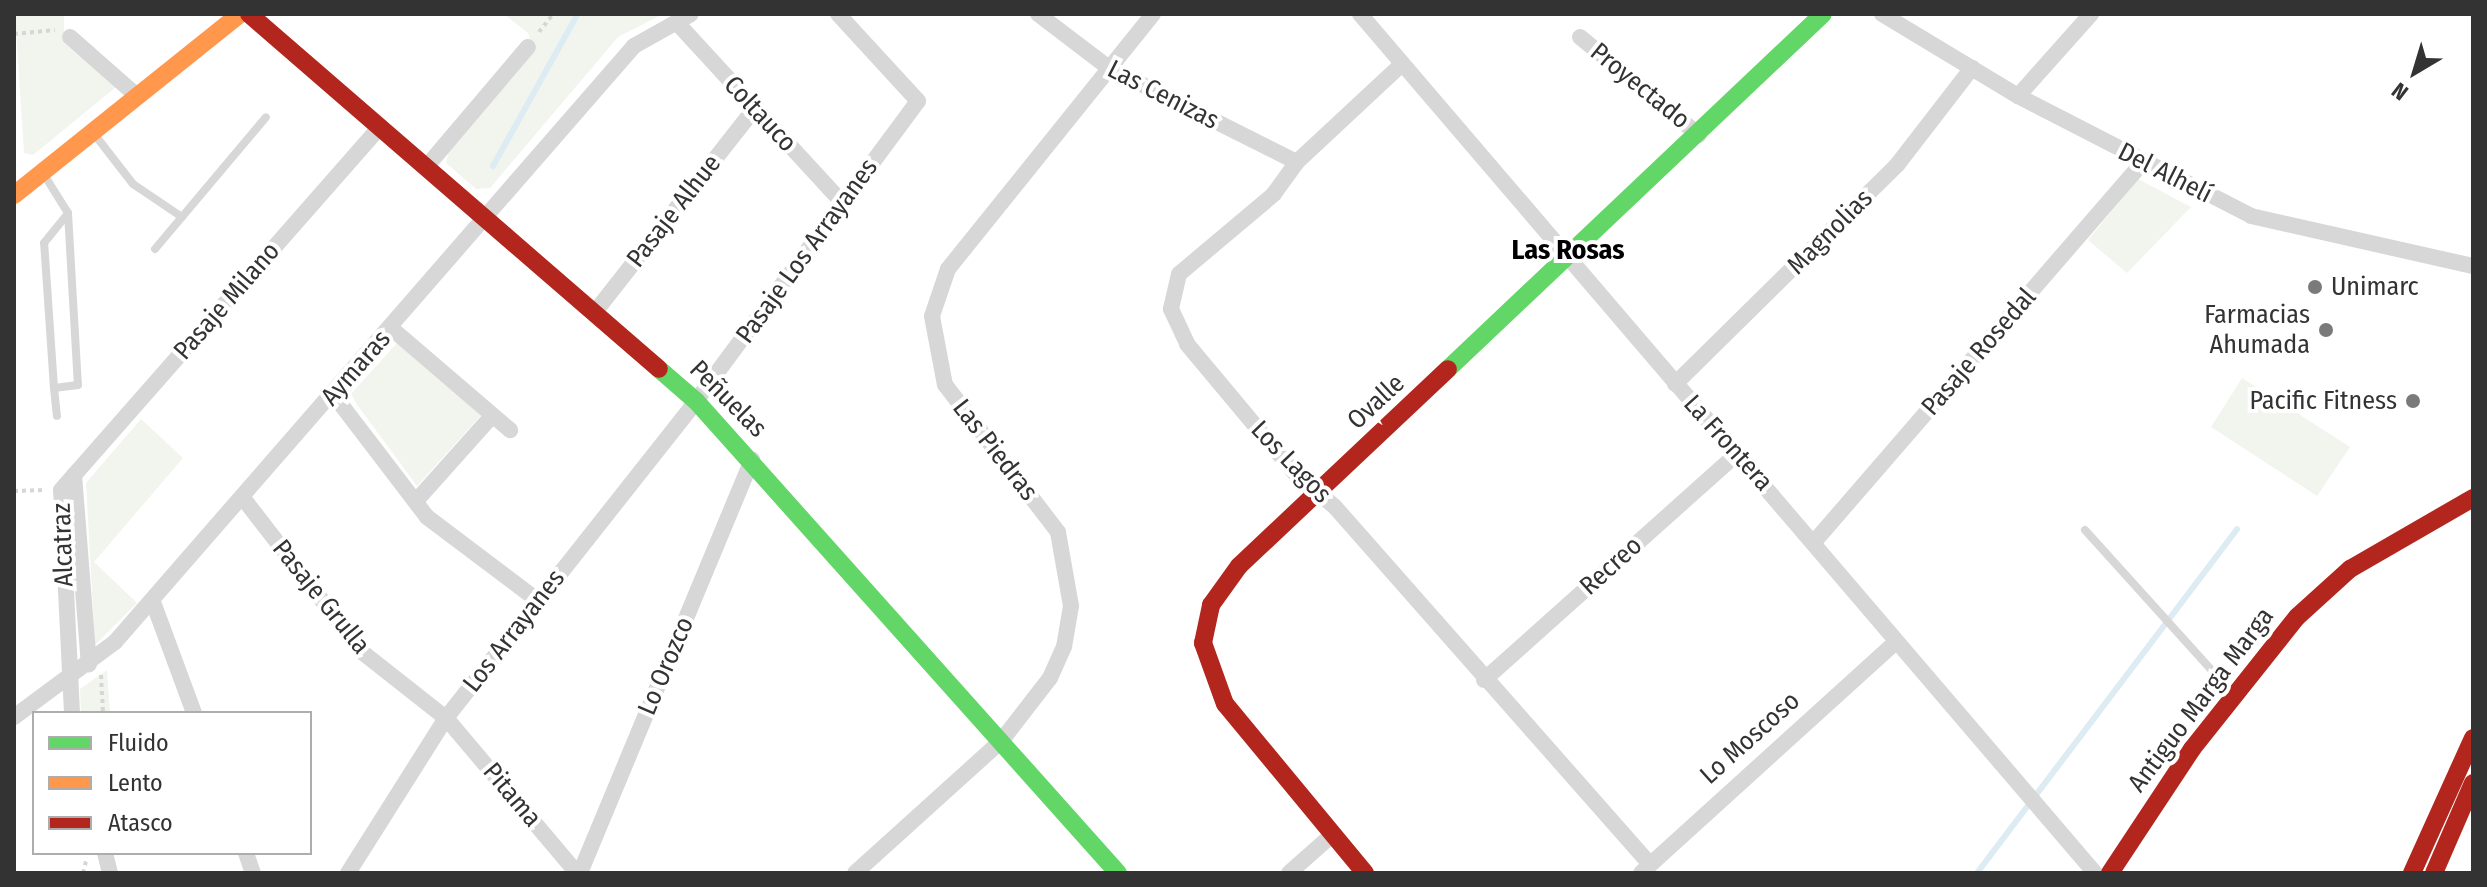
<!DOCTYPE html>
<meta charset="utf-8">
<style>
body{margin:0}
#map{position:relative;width:2487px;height:887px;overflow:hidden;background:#fff;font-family:"Fira Sans Condensed",sans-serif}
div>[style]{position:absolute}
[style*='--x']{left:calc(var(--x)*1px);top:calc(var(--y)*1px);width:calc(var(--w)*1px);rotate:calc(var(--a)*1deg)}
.green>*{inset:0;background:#f1f5ed}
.stream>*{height:6px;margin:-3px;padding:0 3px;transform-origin:3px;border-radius:3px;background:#ddebf3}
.path>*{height:4px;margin-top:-2px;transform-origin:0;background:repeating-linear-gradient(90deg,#d6d6d6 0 4px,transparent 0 8px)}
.lane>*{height:8px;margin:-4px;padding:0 4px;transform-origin:4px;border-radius:4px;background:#d7d7d7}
.street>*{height:16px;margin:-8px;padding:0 8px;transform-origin:8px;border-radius:8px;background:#d7d7d7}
.fast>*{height:18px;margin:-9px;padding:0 9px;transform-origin:9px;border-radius:9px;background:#63d668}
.slow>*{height:18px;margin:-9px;padding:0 9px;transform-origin:9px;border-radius:9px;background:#ff974d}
.jam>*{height:18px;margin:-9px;padding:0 9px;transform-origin:9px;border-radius:9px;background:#b3261e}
.dots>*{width:22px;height:22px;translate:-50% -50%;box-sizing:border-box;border:4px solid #fff;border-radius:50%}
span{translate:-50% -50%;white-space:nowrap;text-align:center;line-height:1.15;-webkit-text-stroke:8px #fff;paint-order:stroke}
.street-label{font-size:26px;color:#333}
.poi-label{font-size:26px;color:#333}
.left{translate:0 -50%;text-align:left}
.right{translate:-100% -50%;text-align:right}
.neighbourhood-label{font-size:28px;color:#000;font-weight:700}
.frame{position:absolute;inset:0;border:16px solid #333;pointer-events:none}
.legend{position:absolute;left:32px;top:711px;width:280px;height:144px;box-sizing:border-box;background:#fff;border:2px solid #adadad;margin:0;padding:10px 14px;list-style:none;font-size:24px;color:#333}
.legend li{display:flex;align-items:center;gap:16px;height:40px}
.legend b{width:40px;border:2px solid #adadad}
.north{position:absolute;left:2375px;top:32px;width:80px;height:80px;-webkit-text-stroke:6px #fff;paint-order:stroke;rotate:218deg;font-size:22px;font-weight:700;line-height:32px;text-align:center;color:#333}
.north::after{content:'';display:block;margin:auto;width:28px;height:36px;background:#333;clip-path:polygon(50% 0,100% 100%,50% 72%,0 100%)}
</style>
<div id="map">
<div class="green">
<div style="clip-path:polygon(15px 14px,64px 14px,64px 43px,116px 87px,33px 155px,24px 153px)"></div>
<div style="clip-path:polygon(504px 14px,663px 14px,618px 37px,490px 188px,476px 189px,446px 163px,449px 149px,533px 49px,528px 33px)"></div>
<div style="clip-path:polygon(2138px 179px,2191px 207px,2127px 273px,2088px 240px)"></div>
<div style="clip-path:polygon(398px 342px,482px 414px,417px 486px,350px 395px)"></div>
<div style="clip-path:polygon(2242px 378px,2350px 447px,2317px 496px,2211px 427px)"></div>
<div style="clip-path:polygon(141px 419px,183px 458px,94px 562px,137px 603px,95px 645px,86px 483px)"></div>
<div style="clip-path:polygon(107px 670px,110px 713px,81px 713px,80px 689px)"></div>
</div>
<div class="stream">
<div style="--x:493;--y:166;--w:173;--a:-60.9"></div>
<div style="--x:1977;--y:873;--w:431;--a:-52.9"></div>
</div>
<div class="path">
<div style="--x:539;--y:32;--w:23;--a:-52"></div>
<div style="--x:14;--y:34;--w:41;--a:-5.6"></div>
<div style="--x:14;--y:491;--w:30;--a:-2"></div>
<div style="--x:101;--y:675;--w:38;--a:87"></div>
<div style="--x:83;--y:873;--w:16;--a:-76"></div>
</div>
<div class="lane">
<div style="--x:95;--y:135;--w:62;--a:52.2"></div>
<div style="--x:133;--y:184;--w:59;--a:34"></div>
<div style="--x:43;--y:173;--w:47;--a:58"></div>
<div style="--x:68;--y:213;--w:172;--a:86.7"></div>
<div style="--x:78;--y:385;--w:24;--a:173"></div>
<div style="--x:54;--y:388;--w:145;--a:-93.9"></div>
<div style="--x:44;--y:243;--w:38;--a:-51"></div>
<div style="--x:155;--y:249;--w:172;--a:-49.9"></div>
<div style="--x:54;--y:388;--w:28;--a:84"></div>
<div style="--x:2085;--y:530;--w:221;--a:47.9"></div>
</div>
<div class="street">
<div style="--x:1038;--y:14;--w:89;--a:37.3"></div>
<div style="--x:1109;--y:68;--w:210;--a:26.6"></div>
<div style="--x:1360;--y:14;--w:1131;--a:49.45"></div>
<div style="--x:1882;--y:14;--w:159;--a:31.1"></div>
<div style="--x:2018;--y:96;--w:262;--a:27.2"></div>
<div style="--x:2251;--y:216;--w:228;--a:12.7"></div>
<div style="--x:679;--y:25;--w:241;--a:47.4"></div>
<div style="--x:70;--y:37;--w:89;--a:41.4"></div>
<div style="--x:1580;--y:37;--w:154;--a:39.5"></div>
<div style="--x:1402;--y:64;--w:144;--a:137"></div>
<div style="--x:1297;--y:162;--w:39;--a:126"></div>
<div style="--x:1274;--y:194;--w:124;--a:139.9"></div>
<div style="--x:1179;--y:274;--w:36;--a:103"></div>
<div style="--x:1171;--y:309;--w:38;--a:65"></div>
<div style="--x:1187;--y:344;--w:168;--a:50.1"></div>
<div style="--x:1295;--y:473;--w:52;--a:40.4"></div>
<div style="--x:1335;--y:507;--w:476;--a:48.6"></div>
<div style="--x:2018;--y:96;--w:110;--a:-48.3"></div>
<div style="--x:427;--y:166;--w:156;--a:-49.7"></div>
<div style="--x:595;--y:312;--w:258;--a:-51.9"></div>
<div style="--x:391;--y:328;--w:157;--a:40.6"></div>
<div style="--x:1675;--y:384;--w:312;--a:-44.6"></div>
<div style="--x:1897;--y:165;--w:123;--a:-52.3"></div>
<div style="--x:333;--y:394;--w:155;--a:52.6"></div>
<div style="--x:427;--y:517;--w:138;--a:37"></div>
<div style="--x:74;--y:475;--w:190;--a:85.5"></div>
<div style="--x:243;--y:498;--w:195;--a:52.3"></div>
<div style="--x:362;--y:652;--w:107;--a:38.2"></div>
<div style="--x:446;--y:718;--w:203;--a:49.8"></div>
<div style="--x:416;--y:501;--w:114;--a:-48.2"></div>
<div style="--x:1815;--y:541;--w:501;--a:-49.13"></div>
<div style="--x:153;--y:602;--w:118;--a:69.7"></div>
<div style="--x:1484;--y:680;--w:341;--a:-41.8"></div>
<div style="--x:72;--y:713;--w:223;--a:-92.8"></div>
<div style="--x:61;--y:490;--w:483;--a:-48.7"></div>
<div style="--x:14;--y:717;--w:126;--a:-36.6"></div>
<div style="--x:115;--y:642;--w:790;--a:-48.95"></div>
<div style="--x:634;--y:46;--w:65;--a:-29.3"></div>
<div style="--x:105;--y:853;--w:21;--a:76"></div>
<div style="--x:246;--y:853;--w:21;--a:71"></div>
<div style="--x:348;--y:873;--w:183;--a:-57.7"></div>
<div style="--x:446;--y:718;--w:404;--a:-51.7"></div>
<div style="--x:696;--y:401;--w:373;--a:-53.5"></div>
<div style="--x:918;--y:101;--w:118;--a:-132.6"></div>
<div style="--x:580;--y:873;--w:448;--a:-67.4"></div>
<div style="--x:855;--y:873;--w:198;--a:-42.1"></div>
<div style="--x:1002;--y:740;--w:78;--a:-52.3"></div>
<div style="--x:1050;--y:678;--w:34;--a:-66"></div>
<div style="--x:1064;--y:647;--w:42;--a:-80.3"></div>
<div style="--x:1071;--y:606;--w:75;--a:-100"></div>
<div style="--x:1058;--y:532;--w:185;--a:-127.5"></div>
<div style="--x:945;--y:385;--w:70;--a:-100.7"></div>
<div style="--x:932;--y:316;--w:50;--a:-71.2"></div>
<div style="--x:948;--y:269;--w:327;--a:-51.2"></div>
<div style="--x:1289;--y:873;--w:57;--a:-41.5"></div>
<div style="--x:1641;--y:873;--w:343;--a:-42.2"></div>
</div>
<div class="fast">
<div style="--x:659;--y:369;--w:49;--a:40.9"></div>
<div style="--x:696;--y:401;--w:633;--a:48.2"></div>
<div style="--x:1448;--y:369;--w:516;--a:-43.43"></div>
</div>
<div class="slow">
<div style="--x:14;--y:195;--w:290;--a:-38.7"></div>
</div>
<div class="jam">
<div style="--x:249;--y:14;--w:542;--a:40.89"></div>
<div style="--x:1365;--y:873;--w:219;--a:-129.6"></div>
<div style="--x:1225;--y:704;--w:65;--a:-109.8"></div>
<div style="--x:1203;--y:643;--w:39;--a:-78"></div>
<div style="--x:1211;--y:605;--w:48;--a:-54.3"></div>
<div style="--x:1239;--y:566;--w:287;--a:-43.3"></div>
<div style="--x:2110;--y:873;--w:149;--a:-56.5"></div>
<div style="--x:2192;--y:749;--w:169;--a:-51.5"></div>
<div style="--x:2297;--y:617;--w:72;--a:-42.2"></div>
<div style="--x:2350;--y:569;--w:142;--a:-30"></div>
<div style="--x:2412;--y:873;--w:148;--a:-65.7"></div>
<div style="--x:2434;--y:873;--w:98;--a:-66.6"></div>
</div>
<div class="dots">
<div style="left:2315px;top:287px;background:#7a7a7a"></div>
<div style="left:2326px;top:330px;background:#7a7a7a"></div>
<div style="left:2413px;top:401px;background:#7a7a7a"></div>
</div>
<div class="street-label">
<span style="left:1640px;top:86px;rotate:39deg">Proyectado</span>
<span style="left:1163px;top:95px;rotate:27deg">Las Cenizas</span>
<span style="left:760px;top:114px;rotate:47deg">Coltauco</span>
<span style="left:2165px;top:173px;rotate:27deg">Del Alhelí</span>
<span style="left:674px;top:211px;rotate:-52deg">Pasaje Alhue</span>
<span style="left:1830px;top:232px;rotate:-45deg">Magnolias</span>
<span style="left:807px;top:251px;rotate:-54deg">Pasaje Los Arrayanes</span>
<span style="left:227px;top:301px;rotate:-49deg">Pasaje Milano</span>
<span style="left:1979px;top:352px;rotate:-49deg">Pasaje Rosedal</span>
<span style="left:356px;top:368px;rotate:-49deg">Aymaras</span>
<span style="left:728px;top:399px;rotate:45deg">Peñuelas</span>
<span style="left:1376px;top:402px;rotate:-43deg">Ovalle</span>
<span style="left:1728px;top:443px;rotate:48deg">La Frontera</span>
<span style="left:995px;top:450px;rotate:52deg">Las Piedras</span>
<span style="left:1291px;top:462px;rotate:46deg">Los Lagos</span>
<span style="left:63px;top:545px;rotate:-92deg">Alcatraz</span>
<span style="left:1611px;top:566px;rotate:-42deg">Recreo</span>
<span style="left:321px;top:597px;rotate:51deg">Pasaje Grulla</span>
<span style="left:514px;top:631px;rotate:-52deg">Los Arrayanes</span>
<span style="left:666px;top:666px;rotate:-67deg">Lo Orozco</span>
<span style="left:2201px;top:700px;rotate:-53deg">Antiguo Marga Marga</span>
<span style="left:1750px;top:738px;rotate:-42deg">Lo Moscoso</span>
<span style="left:512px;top:795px;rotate:50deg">Pitama</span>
</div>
<div class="poi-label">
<span class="left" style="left:2331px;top:287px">Unimarc</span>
<span class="right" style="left:2310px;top:330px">Farmacias<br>Ahumada</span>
<span class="right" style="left:2397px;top:401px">Pacific Fitness</span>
</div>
<div class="neighbourhood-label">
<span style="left:1568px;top:250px">Las Rosas</span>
</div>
<div class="frame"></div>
<ul class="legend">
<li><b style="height:10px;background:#63d668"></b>Fluido</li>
<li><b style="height:10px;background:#ff974d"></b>Lento</li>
<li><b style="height:10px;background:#b3261e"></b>Atasco</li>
</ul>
<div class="north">N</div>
</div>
